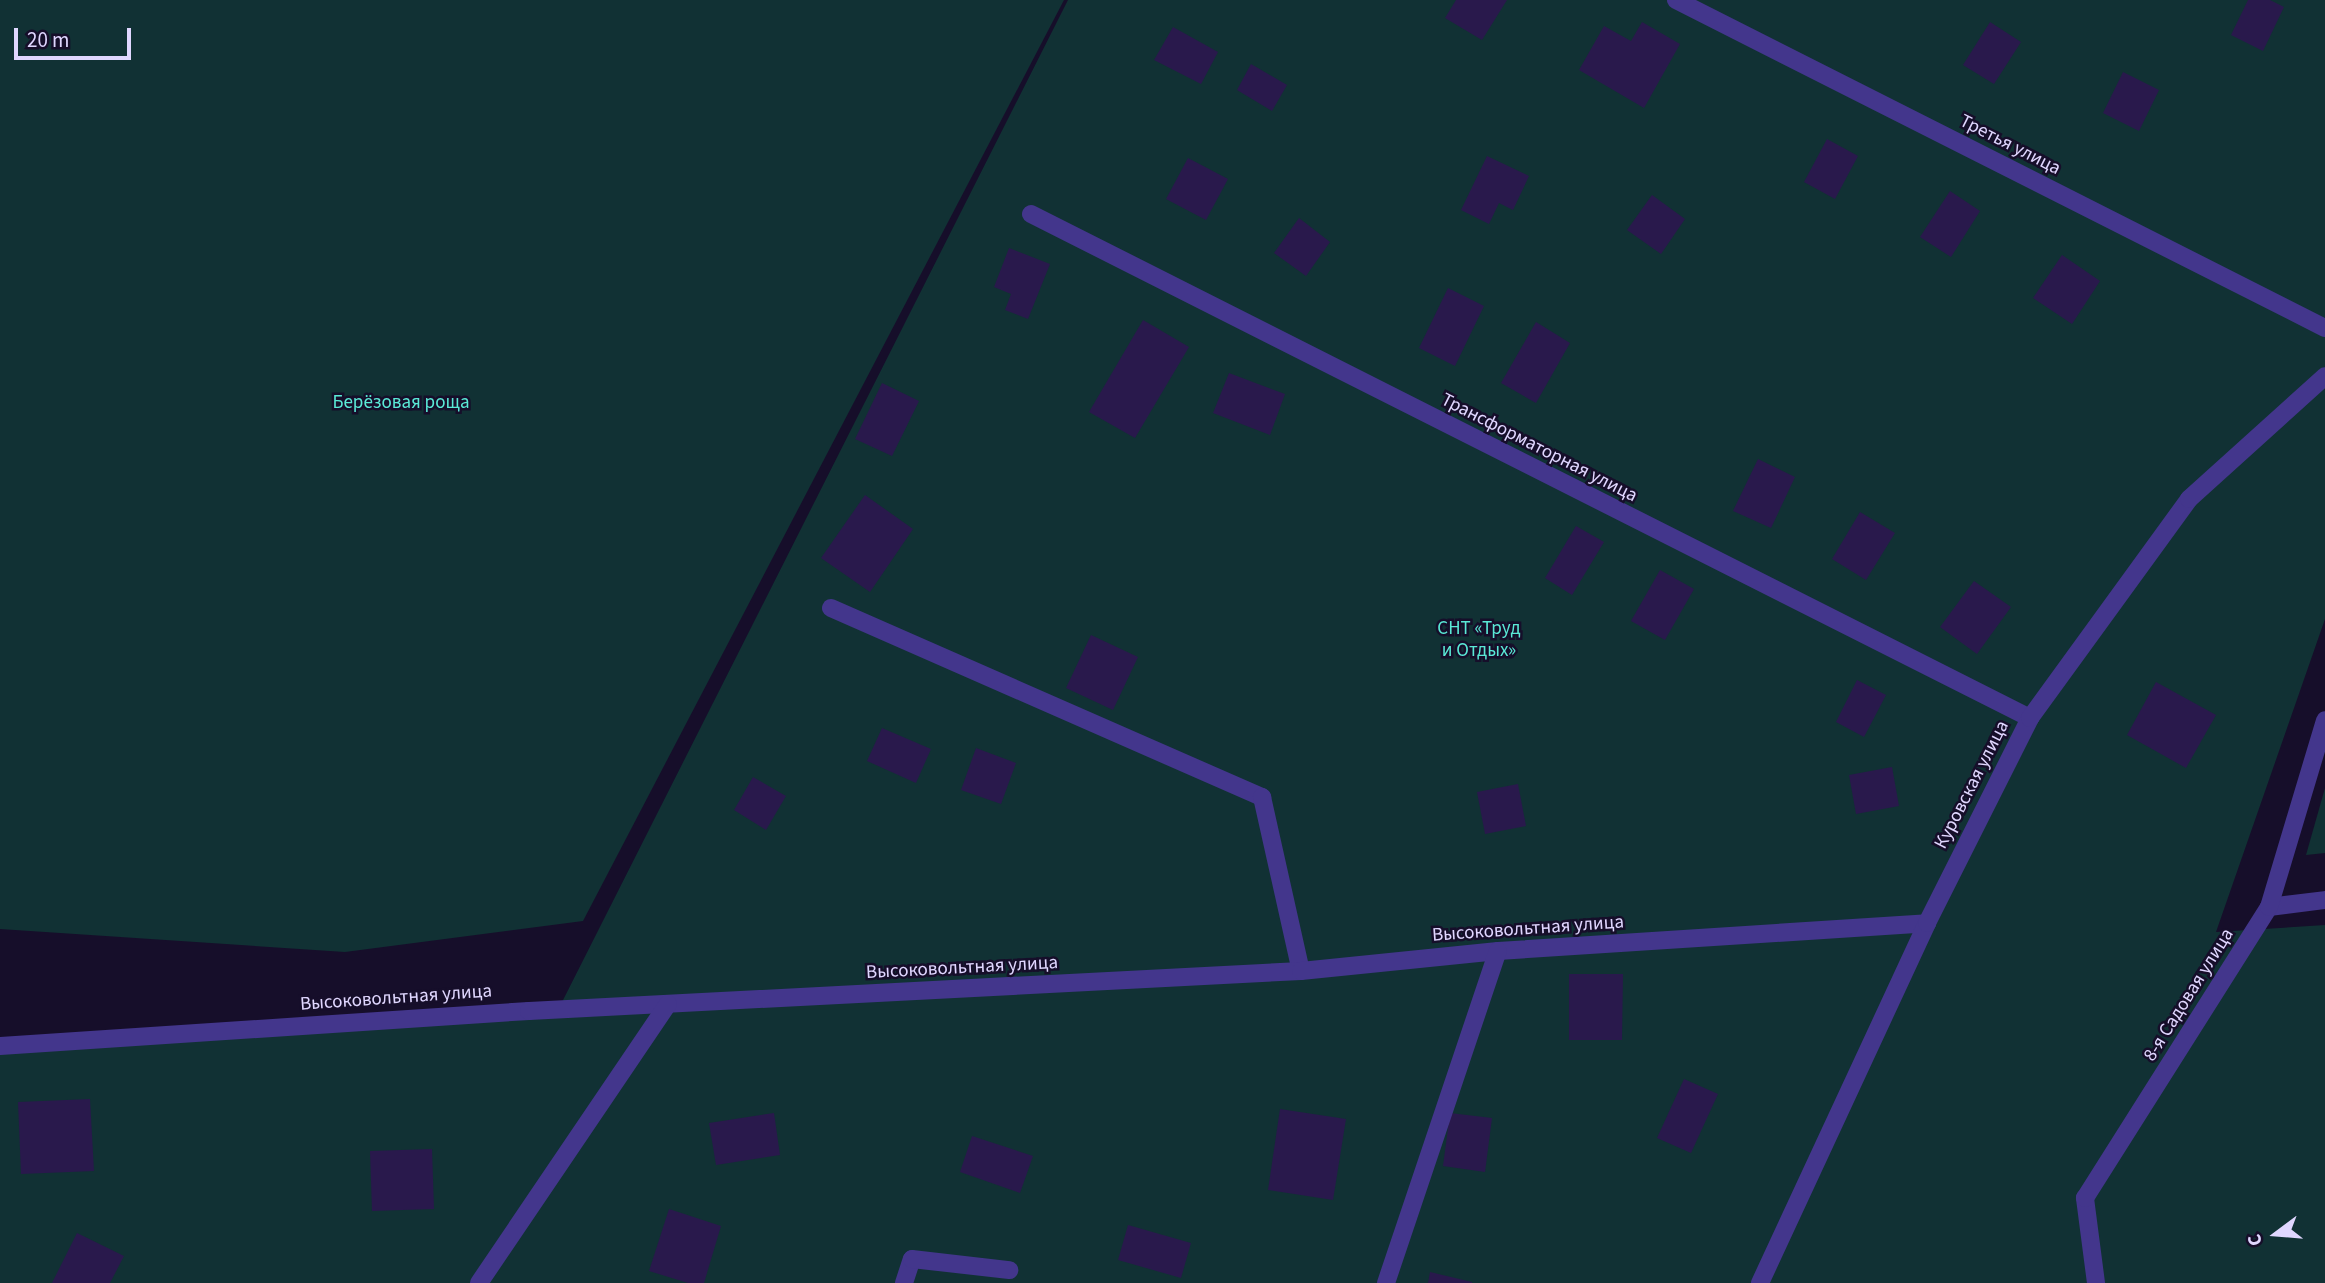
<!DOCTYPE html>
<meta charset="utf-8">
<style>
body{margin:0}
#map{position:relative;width:2325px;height:1283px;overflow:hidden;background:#160e2a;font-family:"Source Sans 3",sans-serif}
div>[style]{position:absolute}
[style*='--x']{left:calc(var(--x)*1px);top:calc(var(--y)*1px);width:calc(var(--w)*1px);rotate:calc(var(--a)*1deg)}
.green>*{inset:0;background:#113134}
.building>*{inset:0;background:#29194c}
.lane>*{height:18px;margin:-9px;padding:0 9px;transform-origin:9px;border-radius:9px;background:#43368c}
.street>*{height:18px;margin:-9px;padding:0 9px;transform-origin:9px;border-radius:9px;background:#43368c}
span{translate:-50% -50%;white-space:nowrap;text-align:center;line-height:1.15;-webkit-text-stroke:5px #160e2a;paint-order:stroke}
.street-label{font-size:19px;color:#e0d7ff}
.park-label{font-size:19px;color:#5ae9d6}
.north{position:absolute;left:2241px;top:1199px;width:70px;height:70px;-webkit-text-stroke:5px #160e2a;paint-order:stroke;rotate:254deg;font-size:19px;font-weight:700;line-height:28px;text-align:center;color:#e0d7ff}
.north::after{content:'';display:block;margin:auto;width:24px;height:32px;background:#e0d7ff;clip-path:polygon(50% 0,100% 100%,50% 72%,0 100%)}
.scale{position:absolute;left:14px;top:28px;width:117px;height:32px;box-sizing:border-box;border:4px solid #e0d7ff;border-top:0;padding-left:9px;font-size:21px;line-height:24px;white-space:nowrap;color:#e0d7ff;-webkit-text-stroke:5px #160e2a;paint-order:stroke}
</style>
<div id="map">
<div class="green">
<div style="clip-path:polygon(0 0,1064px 0,583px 921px,345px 952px,0 929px)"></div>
<div style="clip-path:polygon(1068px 0,2325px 0,2325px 619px,2216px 932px,2325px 925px,2325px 1283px,0 1283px,0 1039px,559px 1008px)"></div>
<div style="clip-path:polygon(2325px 788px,2325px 853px,2306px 855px)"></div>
</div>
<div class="building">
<div style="clip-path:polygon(1456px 0,1507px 0,1482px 40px,1445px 18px)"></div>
<div style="clip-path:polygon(2248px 0,2270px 0,2284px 7px,2263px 51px,2231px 35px)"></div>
<div style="clip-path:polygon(1642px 22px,1680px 44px,1644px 108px,1579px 70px,1604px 26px,1631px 41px)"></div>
<div style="clip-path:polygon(1990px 22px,2021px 42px,1994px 84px,1963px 65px)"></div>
<div style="clip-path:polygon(1173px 27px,1218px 52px,1201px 84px,1154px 60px)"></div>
<div style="clip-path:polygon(1251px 64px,1287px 85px,1272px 111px,1237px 90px)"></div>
<div style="clip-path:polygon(2123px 72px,2159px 90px,2139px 131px,2103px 113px)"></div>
<div style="clip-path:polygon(1827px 139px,1858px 156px,1835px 199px,1804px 182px)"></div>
<div style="clip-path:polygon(1487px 156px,1529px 176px,1513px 210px,1499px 203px,1489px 224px,1461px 210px)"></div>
<div style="clip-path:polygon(1188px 158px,1228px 179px,1206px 220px,1166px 199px)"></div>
<div style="clip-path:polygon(1950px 191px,1980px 211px,1951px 257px,1920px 237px)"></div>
<div style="clip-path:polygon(1652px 195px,1685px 219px,1661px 254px,1627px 230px)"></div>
<div style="clip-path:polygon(1299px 218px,1330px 242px,1306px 276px,1274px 253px)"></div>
<div style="clip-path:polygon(1009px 248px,1050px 264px,1028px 319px,1005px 310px,1011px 294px,994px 287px)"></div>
<div style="clip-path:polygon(2062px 255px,2100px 281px,2072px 324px,2033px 298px)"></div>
<div style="clip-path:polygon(1448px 288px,1484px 306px,1455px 366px,1419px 348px)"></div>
<div style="clip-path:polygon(1143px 320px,1189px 347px,1135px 438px,1089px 412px)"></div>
<div style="clip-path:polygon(1536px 322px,1570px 343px,1536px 403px,1501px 383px)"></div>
<div style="clip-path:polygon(1229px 373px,1285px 394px,1270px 435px,1213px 413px)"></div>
<div style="clip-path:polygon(882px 383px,919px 401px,892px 456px,855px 439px)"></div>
<div style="clip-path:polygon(1758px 459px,1795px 477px,1771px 528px,1733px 511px)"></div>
<div style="clip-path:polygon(865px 495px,913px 529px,870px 592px,821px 558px)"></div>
<div style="clip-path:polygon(1860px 512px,1895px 533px,1866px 580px,1832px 559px)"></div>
<div style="clip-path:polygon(1576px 526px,1604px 542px,1572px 595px,1545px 578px)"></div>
<div style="clip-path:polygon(1660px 570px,1694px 589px,1665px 640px,1631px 621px)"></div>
<div style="clip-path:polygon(1974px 581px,2011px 607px,1977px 654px,1940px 627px)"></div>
<div style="clip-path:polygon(1091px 635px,1138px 657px,1113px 710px,1066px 688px)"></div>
<div style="clip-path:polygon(1857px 680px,1886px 695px,1864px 737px,1836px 722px)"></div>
<div style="clip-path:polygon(2156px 682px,2216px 715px,2186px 768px,2127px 735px)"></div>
<div style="clip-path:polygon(882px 728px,931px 749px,916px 783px,867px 761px)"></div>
<div style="clip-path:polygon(976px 748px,1016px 763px,1001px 804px,961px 790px)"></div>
<div style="clip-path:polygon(1892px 767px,1899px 806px,1856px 814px,1849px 775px)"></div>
<div style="clip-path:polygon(753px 777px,786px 796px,766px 830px,734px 810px)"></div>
<div style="clip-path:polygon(1518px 784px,1526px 826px,1485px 834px,1477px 792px)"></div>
<div style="clip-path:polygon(1569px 974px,1623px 974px,1622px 1040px,1569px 1040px)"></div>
<div style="clip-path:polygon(1684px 1079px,1718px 1094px,1691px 1153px,1657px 1138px)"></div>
<div style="clip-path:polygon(90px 1099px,94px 1171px,21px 1174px,18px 1102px)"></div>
<div style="clip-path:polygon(1280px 1109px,1346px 1119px,1333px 1200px,1268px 1190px)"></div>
<div style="clip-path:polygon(774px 1113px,780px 1155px,716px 1165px,709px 1123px)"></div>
<div style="clip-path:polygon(1450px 1113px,1492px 1118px,1485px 1172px,1443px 1166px)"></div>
<div style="clip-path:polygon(972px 1136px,1033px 1156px,1020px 1193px,960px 1172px)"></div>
<div style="clip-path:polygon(432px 1149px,434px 1209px,372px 1211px,370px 1151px)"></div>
<div style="clip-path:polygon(669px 1209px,721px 1226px,704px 1283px,688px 1283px,649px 1271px)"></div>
<div style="clip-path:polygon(1128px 1225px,1191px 1243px,1181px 1278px,1118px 1260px)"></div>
<div style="clip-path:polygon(77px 1233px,124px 1256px,110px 1283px,52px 1283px)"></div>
<div style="clip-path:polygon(1430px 1272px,1472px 1282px,1472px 1283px,1428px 1283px)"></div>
</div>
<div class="lane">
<div style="--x:1676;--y:0;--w:727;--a:26.81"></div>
<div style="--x:1031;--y:214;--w:1119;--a:26.77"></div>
<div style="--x:831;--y:608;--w:471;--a:23.7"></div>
<div style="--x:1262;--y:797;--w:178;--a:77.4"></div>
<div style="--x:2269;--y:907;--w:56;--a:-7.1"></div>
<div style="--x:0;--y:1046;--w:530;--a:-3.79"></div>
<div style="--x:529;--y:1011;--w:773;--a:-2.97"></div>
<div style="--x:1301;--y:971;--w:198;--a:-5.8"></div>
<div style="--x:1498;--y:951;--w:430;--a:-3.7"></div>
<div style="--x:479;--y:1283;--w:337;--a:-55.9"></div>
<div style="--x:904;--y:1283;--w:25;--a:-72"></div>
<div style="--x:912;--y:1259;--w:98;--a:6.5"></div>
<div style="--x:1386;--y:1283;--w:350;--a:-71.4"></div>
<div style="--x:2096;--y:1283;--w:86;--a:-97.4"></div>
<div style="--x:2085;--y:1198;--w:344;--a:-57.7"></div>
<div style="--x:2269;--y:907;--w:195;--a:-73.3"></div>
</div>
<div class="street">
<div style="--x:1760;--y:1283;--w:397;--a:-65.1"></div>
<div style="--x:1927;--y:923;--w:229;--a:-63.3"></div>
<div style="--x:2030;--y:718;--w:271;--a:-54"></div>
<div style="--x:2189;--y:499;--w:183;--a:-42.1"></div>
</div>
<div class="street-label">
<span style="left:2010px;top:145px;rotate:27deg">Третья улица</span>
<span style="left:1539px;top:448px;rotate:27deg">Трансформаторная улица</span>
<span style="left:1972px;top:785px;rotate:-63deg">Куровская улица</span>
<span style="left:1528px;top:929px;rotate:-4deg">Высоковольтная улица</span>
<span style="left:962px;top:968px;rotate:-3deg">Высоковольтная улица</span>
<span style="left:2189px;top:995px;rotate:-58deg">8-я Садовая улица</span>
<span style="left:396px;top:998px;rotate:-4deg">Высоковольтная улица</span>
</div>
<div class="park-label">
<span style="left:401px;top:403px">Берёзовая роща</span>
<span style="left:1479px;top:640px">СНТ «Труд<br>и Отдых»</span>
</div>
<div class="north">С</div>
<div class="scale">20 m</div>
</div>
